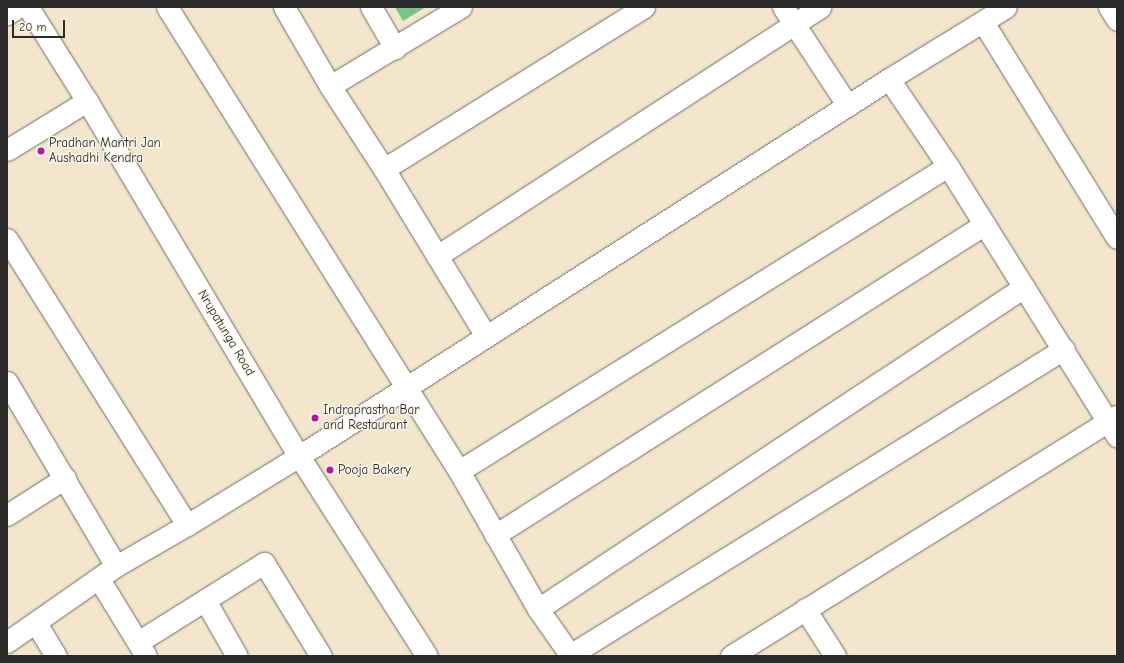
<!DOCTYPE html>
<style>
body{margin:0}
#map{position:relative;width:1124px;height:663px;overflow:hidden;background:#f4e6cc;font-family:"Comic Neue",sans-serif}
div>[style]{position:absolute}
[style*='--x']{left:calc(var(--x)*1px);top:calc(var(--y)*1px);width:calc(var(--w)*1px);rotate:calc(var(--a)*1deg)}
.green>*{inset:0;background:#75c789}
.roads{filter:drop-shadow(0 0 1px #716c63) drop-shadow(0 0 1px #716c63)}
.minor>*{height:21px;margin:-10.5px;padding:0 10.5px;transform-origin:10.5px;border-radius:10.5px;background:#fff}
.dots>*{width:11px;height:11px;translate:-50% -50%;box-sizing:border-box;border:2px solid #fbf7ec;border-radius:50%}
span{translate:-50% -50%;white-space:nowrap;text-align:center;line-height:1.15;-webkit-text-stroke:3px #fbf7ec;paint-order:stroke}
.poi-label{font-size:13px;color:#2b2b2b}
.left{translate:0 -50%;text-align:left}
.street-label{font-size:13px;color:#2b2b2b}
.frame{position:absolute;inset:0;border:8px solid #2b2b2b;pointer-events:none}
.scale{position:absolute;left:12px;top:20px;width:53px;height:18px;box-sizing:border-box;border:2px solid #2b2b2b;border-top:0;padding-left:5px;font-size:12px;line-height:14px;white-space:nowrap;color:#2b2b2b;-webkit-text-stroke:3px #fbf7ec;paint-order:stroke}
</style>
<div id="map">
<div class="green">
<div style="clip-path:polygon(395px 7px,426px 7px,403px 21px)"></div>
</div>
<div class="roads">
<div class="minor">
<div style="--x:28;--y:7;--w:111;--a:57.9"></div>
<div style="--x:87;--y:101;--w:413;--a:59.2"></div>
<div style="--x:299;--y:456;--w:237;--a:57.4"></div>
<div style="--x:167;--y:7;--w:548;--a:57.82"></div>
<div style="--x:459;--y:471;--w:159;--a:60.2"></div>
<div style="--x:538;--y:609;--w:57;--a:54.9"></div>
<div style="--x:284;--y:7;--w:91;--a:59.8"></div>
<div style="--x:330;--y:86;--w:99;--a:57"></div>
<div style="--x:384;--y:169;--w:196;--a:58.6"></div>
<div style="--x:371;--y:7;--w:48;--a:59.7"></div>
<div style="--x:783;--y:7;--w:118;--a:56.7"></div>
<div style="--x:1109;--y:7;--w:15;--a:58"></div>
<div style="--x:7;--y:14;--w:13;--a:-32"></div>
<div style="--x:983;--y:22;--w:254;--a:58.2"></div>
<div style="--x:889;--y:79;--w:105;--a:55.9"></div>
<div style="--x:948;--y:166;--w:319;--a:58"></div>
<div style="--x:330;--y:86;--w:153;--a:-31.1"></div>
<div style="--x:7;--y:150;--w:94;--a:-31.5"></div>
<div style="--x:384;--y:169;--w:306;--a:-31.9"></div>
<div style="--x:7;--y:239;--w:338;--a:57.8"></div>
<div style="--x:437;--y:256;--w:457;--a:-33"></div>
<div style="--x:7;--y:382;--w:214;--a:59.4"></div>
<div style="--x:459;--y:471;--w:576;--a:-31.95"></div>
<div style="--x:7;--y:515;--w:69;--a:-32.5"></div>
<div style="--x:495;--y:535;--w:580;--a:-32.4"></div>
<div style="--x:99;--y:579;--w:90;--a:58.6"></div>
<div style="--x:205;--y:600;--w:64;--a:60.3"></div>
<div style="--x:538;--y:609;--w:583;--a:-33.53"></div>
<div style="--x:805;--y:609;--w:56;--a:57.4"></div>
<div style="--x:36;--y:623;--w:39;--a:59"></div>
<div style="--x:7;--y:642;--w:133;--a:-34.9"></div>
<div style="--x:116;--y:566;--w:82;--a:-30"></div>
<div style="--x:187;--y:525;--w:132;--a:-31.6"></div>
<div style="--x:299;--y:456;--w:700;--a:-32.58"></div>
<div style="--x:889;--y:79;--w:137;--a:-31.6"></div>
<div style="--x:138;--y:642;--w:149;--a:-32.1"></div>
<div style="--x:264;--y:563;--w:109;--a:58.5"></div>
<div style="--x:570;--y:655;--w:581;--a:-31.78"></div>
<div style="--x:731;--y:656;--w:455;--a:-31.9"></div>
</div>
</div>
<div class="dots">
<div style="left:41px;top:151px;background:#b5179e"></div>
<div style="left:315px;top:418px;background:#b5179e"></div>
<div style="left:330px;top:470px;background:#b5179e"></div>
</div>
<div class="poi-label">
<span class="left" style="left:49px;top:151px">Pradhan Mantri Jan<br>Aushadhi Kendra</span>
<span class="left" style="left:323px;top:418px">Indraprastha Bar<br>and Restaurant</span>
<span class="left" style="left:338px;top:470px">Pooja Bakery</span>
</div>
<div class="street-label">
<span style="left:226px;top:333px;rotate:59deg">Nrupatunga Road</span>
</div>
<div class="frame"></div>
<div class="scale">20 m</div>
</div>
